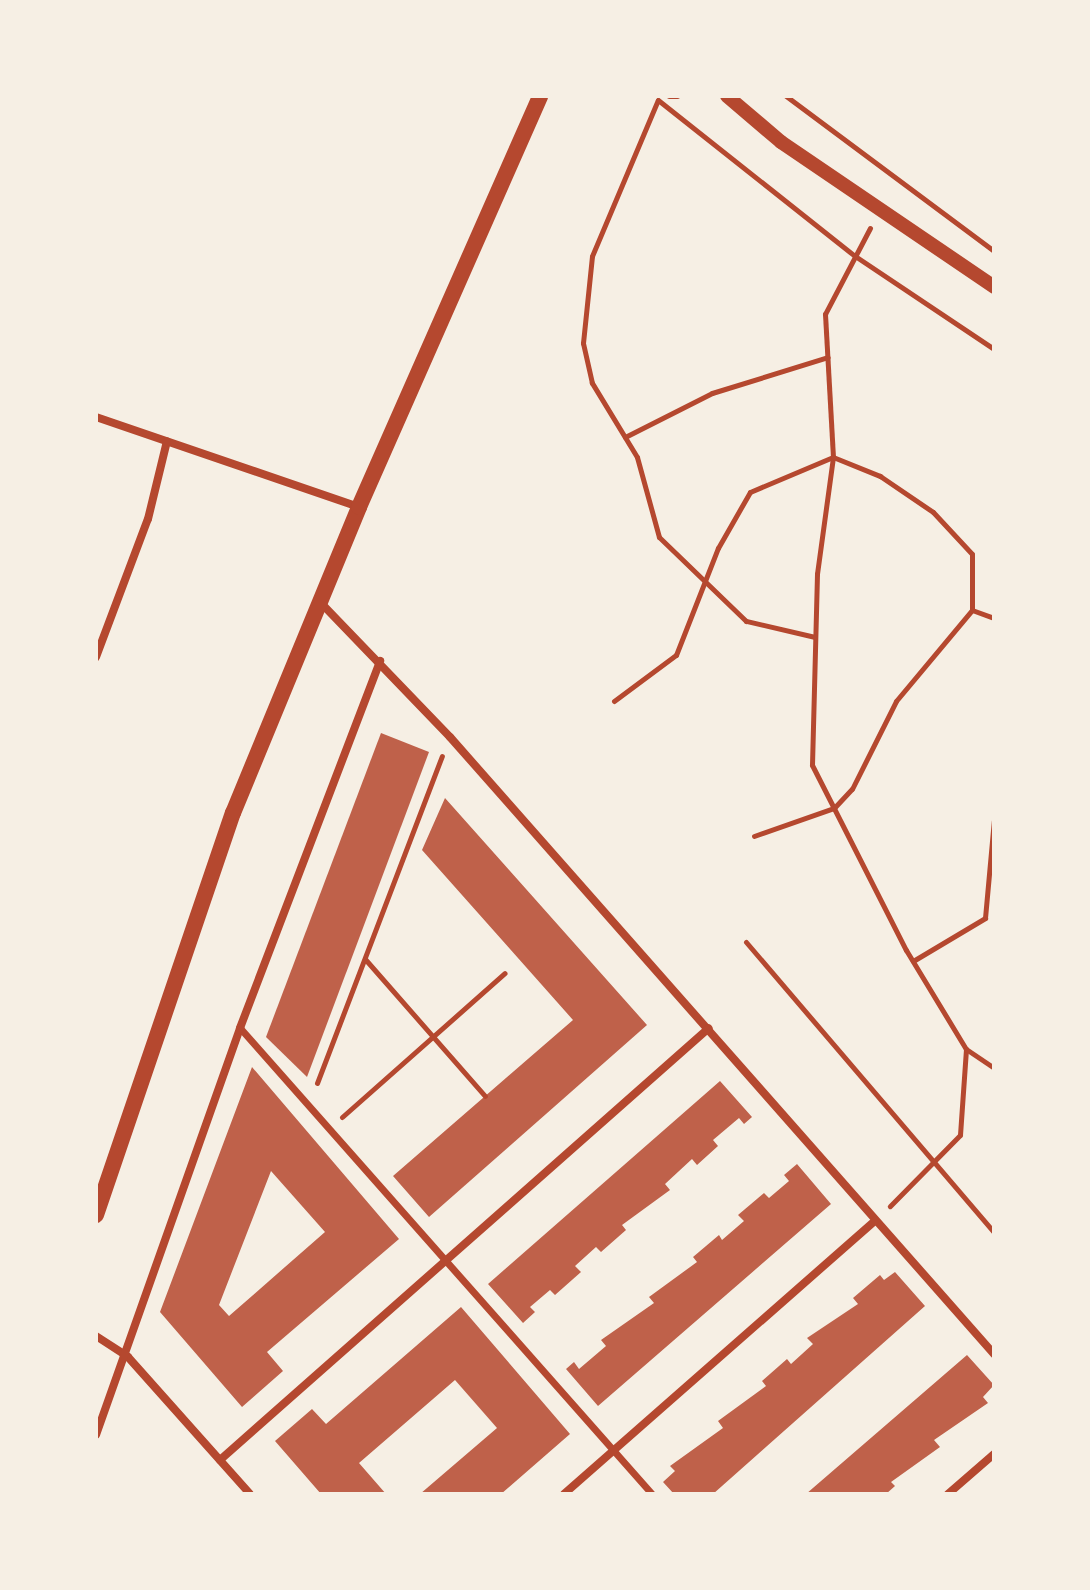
<!DOCTYPE html>
<style>
body{margin:0}
#map{position:relative;width:1090px;height:1590px;overflow:hidden;background:#f6efe4;font-family:"DejaVu Sans",sans-serif}
div>[style]{position:absolute}
[style*='--x']{left:calc(var(--x)*1px);top:calc(var(--y)*1px);width:calc(var(--w)*1px);rotate:calc(var(--a)*1deg)}
.building>*{inset:0;background:#bf614a}
.path>*{height:5px;margin:-2.5px;padding:0 2.5px;transform-origin:2.5px;border-radius:2.5px;background:#b5482f}
.pedestrian>*{height:7px;margin:-3.5px;padding:0 3.5px;transform-origin:3.5px;border-radius:3.5px;background:#b5482f}
.minor>*{height:8px;margin:-4px;padding:0 4px;transform-origin:4px;border-radius:4px;background:#b5482f}
.tertiary>*{height:14px;margin:-7px;padding:0 7px;transform-origin:7px;border-radius:7px;background:#b5482f}
.secondary>*{height:16px;margin:-8px;padding:0 8px;transform-origin:8px;border-radius:8px;background:#b5482f}
span{translate:-50% -50%;white-space:nowrap;text-align:center;line-height:1.15;-webkit-text-stroke:6px #f6efe4;paint-order:stroke}
.frame{position:absolute;inset:0;border:98px solid #f6efe4;pointer-events:none}
</style>
<div id="map">
<div class="building">
<div style="clip-path:polygon(381px 733px,429px 752px,307px 1077px,266px 1037px)"></div>
<div style="clip-path:polygon(445px 798px,647px 1025px,429px 1217px,393px 1176px,573px 1020px,422px 850px)"></div>
<div style="clip-path:polygon(evenodd,252px 1067px,399px 1239px,267px 1352px,283px 1371px,242px 1407px,160px 1312px,252px 1067px,271px 1171px,325px 1232px,229px 1316px,219px 1305px,271px 1171px)"></div>
<div style="clip-path:polygon(720px 1081px,752px 1117px,744px 1124px,739px 1118px,713px 1140px,718px 1146px,697px 1165px,692px 1159px,665px 1184px,670px 1190px,622px 1225px,626px 1230px,601px 1252px,596px 1247px,575px 1266px,581px 1272px,555px 1295px,550px 1290px,530px 1307px,535px 1312px,523px 1323px,488px 1284px)"></div>
<div style="clip-path:polygon(797px 1164px,831px 1204px,598px 1406px,566px 1369px,574px 1362px,579px 1369px,606px 1346px,601px 1340px,654px 1303px,649px 1297px,697px 1262px,693px 1257px,719px 1235px,722px 1240px,744px 1221px,738px 1215px,764px 1193px,769px 1198px,789px 1181px,784px 1175px)"></div>
<div style="clip-path:polygon(895px 1272px,925px 1306px,713px 1494px,674px 1494px,663px 1482px,675px 1471px,670px 1466px,723px 1428px,718px 1421px,766px 1386px,762px 1381px,787px 1359px,791px 1364px,813px 1344px,807px 1338px,858px 1304px,853px 1298px,880px 1275px,884px 1280px)"></div>
<div style="clip-path:polygon(461px 1307px,570px 1434px,501px 1494px,420px 1494px,497px 1428px,455px 1380px,359px 1463px,386px 1494px,321px 1494px,275px 1441px,312px 1409px,326px 1424px)"></div>
<div style="clip-path:polygon(967px 1355px,994px 1385px,983px 1397px,988px 1403px,934px 1440px,940px 1447px,891px 1482px,895px 1486px,886px 1494px,806px 1494px)"></div>
</div>
<div class="path">
<div style="--x:669;--y:96;--w:8;--a:0"></div>
<div style="--x:786;--y:96;--w:259;--a:36.7"></div>
<div style="--x:870;--y:228;--w:97;--a:117.6"></div>
<div style="--x:825;--y:314;--w:143;--a:86.8"></div>
<div style="--x:833;--y:457;--w:118;--a:97.8"></div>
<div style="--x:817;--y:574;--w:191;--a:91.5"></div>
<div style="--x:812;--y:765;--w:208;--a:63.1"></div>
<div style="--x:906;--y:950;--w:116;--a:58.8"></div>
<div style="--x:966;--y:1049;--w:86;--a:94"></div>
<div style="--x:960;--y:1135;--w:100;--a:134.6"></div>
<div style="--x:625;--y:437;--w:97;--a:-26.8"></div>
<div style="--x:712;--y:393;--w:121;--a:-17.2"></div>
<div style="--x:815;--y:637;--w:71;--a:-166.9"></div>
<div style="--x:746;--y:621;--w:121;--a:-136"></div>
<div style="--x:659;--y:537;--w:83;--a:-105.4"></div>
<div style="--x:637;--y:457;--w:87;--a:-121.3"></div>
<div style="--x:592;--y:383;--w:41;--a:-102.7"></div>
<div style="--x:583;--y:343;--w:87;--a:-84.1"></div>
<div style="--x:592;--y:256;--w:169;--a:-67.1"></div>
<div style="--x:658;--y:100;--w:251;--a:38.4"></div>
<div style="--x:855;--y:256;--w:167;--a:33.8"></div>
<div style="--x:614;--y:701;--w:77;--a:-36.6"></div>
<div style="--x:676;--y:655;--w:115;--a:-68.6"></div>
<div style="--x:718;--y:548;--w:64;--a:-60.3"></div>
<div style="--x:750;--y:492;--w:90;--a:-22.9"></div>
<div style="--x:833;--y:457;--w:51;--a:22"></div>
<div style="--x:880;--y:476;--w:64;--a:34.2"></div>
<div style="--x:933;--y:512;--w:57;--a:47.1"></div>
<div style="--x:972;--y:554;--w:56;--a:90"></div>
<div style="--x:972;--y:610;--w:23;--a:20"></div>
<div style="--x:754;--y:836;--w:85;--a:-19.3"></div>
<div style="--x:834;--y:808;--w:26;--a:-47"></div>
<div style="--x:852;--y:789;--w:98;--a:-63.4"></div>
<div style="--x:896;--y:701;--w:119;--a:-50.1"></div>
<div style="--x:746;--y:942;--w:382;--a:49.5"></div>
<div style="--x:365;--y:959;--w:182;--a:48.8"></div>
<div style="--x:913;--y:961;--w:84;--a:-30.8"></div>
<div style="--x:985;--y:918;--w:98;--a:-84.8"></div>
<div style="--x:966;--y:1049;--w:34;--a:34"></div>
<div style="--x:317;--y:1083;--w:350;--a:-69.1"></div>
<div style="--x:342;--y:1117;--w:217;--a:-41.5"></div>
</div>
<div class="pedestrian">
<div style="--x:240;--y:1028;--w:622;--a:48.52"></div>
</div>
<div class="minor">
<div style="--x:96;--y:417;--w:278;--a:18.9"></div>
<div style="--x:321;--y:603;--w:186;--a:46.1"></div>
<div style="--x:450;--y:737;--w:823;--a:48.6"></div>
<div style="--x:96;--y:657;--w:147;--a:-69.4"></div>
<div style="--x:148;--y:519;--w:80;--a:-76.3"></div>
<div style="--x:96;--y:1336;--w:38;--a:33"></div>
<div style="--x:128;--y:1357;--w:183;--a:48.3"></div>
<div style="--x:96;--y:1435;--w:432;--a:-70.5"></div>
<div style="--x:240;--y:1028;--w:393;--a:-69.1"></div>
<div style="--x:220;--y:1460;--w:652;--a:-41.46"></div>
<div style="--x:564;--y:1494;--w:414;--a:-41.3"></div>
<div style="--x:948;--y:1494;--w:61;--a:-41"></div>
</div>
<div class="tertiary">
<div style="--x:727;--y:96;--w:71;--a:40.4"></div>
<div style="--x:781;--y:142;--w:258;--a:34.2"></div>
</div>
<div class="secondary">
<div style="--x:96;--y:1215;--w:425;--a:-71.2"></div>
<div style="--x:233;--y:813;--w:331;--a:-67.6"></div>
<div style="--x:359;--y:507;--w:449;--a:-66.2"></div>
</div>
<div class="frame"></div>
</div>
